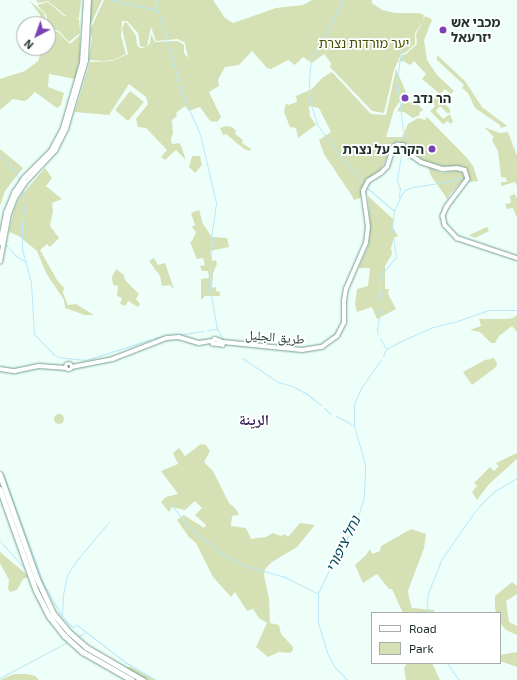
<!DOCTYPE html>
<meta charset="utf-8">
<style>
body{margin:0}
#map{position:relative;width:517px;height:680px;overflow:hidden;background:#eefff9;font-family:"Exo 2","Noto Naskh Arabic","Noto Sans Hebrew",sans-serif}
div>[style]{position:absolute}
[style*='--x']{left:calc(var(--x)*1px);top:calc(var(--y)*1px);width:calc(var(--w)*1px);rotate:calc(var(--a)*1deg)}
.green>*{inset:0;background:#d5e0b4}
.round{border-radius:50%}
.stream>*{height:1px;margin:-0.5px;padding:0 0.5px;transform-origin:0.5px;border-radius:0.5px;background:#bae8fa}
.roads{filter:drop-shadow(0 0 1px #749d8f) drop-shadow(0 0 1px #749d8f)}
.major>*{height:3.5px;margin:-1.75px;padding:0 1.75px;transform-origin:1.75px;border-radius:1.75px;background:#fff}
.major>.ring{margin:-1.75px;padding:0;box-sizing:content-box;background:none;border:3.5px solid #fff;border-radius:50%}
.highway>*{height:4.5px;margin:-2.25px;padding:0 2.25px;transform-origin:2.25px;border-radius:2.25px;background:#fff}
.dots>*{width:11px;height:11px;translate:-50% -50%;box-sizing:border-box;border:2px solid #fff;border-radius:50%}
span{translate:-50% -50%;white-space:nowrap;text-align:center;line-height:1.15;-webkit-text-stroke:3.5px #fff;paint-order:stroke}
.poi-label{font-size:13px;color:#21322d;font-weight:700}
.left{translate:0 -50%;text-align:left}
.right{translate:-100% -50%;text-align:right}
.park-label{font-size:13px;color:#445000}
.street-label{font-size:13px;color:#21322d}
.water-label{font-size:14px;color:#00485d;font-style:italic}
.quarter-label{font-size:15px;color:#381c55;font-weight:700}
.legend{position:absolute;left:371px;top:612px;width:130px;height:52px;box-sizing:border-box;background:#fff;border:1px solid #a6adab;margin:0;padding:5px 7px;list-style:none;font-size:12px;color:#21322d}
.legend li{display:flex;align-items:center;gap:8px;height:20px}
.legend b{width:20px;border:1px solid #a6adab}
.north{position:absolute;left:16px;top:16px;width:40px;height:40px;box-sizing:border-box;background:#fff;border:1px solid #a6adab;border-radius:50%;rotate:221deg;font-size:11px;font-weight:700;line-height:16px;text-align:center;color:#21322d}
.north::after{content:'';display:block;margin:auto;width:14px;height:18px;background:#7b41b7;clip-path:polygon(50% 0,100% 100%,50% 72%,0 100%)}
</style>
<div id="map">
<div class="green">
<div style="clip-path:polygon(29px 0,44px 13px,47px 24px,44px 24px,40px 15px)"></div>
<div style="clip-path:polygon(36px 0,81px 0,79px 18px,76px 18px,79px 19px,80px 33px,69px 42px,59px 31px,49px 27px,46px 14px,37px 5px,48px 2px,64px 16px,66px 16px,48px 1px,38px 3px)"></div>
<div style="clip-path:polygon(91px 0,102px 0,89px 28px,89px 14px)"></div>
<div style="clip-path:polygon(evenodd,104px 0,213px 0,225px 18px,233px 23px,276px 8px,303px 5px,312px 0,372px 0,372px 3px,382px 10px,396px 13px,419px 13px,424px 15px,423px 21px,425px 16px,430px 18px,432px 20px,424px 40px,427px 60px,437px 75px,454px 91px,451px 94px,445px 89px,440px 94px,422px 79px,426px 74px,414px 61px,410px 65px,403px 61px,398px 63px,402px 55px,406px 54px,417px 44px,416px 34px,423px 22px,415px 33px,415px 44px,405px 53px,401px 54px,394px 70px,384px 113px,372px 111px,330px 67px,331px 63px,324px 54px,312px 63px,303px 57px,295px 65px,288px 60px,271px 69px,267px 68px,252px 51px,239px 65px,225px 67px,218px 80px,219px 86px,209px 92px,221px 117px,217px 122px,210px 121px,200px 107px,189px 111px,185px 106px,176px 113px,177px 116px,172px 120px,173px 133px,171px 139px,172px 144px,180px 143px,186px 160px,176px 150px,165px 160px,161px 157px,167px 150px,146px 128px,138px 127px,136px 119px,148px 104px,146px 97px,129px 84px,109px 115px,75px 112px,90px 62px,112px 61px,128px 54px,122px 29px,125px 22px,127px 23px,136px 36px,137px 45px,140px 48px,146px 48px,140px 46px,138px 33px,127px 21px,122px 21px,121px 36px,126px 54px,113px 60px,103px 61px,89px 60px,92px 38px,90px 30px,104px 0,151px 27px,156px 41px,178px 39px,185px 43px,188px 58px,184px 53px,184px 45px,178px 41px,155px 42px,151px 34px,150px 43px,147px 47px,151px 27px)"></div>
<div style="clip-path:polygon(48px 27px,58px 32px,70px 44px,80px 35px,80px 58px,75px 79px,49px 74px,48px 87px,64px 93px,61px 105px,57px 108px,35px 92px,27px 100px,24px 101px,13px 99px,0 110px,0 79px,25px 71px,38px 61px,43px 48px,48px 48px)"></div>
<div style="clip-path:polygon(437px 55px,465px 81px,482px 107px,507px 126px,501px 128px,500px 125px,475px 108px,468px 93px,462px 88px,464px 85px,437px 60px)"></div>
<div style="clip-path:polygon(396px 69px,406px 92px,394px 110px,386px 137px,402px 137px,408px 124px,418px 118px,425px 120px,427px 117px,467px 158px,473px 166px,478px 181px,469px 182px,469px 174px,467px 169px,462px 166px,440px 166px,425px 161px,416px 156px,404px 143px,398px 141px,393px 145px,380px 171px,368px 179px,364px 184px,360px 198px,354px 200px,352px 196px,324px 154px,319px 140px,331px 132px,319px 108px,309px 106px,310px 116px,316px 125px,298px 138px,296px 128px,290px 127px,284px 112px,286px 103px,288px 105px,297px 102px,296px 96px,312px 89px,322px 78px,332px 72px,371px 114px,386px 115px)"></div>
<div style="clip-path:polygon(130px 91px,144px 102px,128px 121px,115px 110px)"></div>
<div style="clip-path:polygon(436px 95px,450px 109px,450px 113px,447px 113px,440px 106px,436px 111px,443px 119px,450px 114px,453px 122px,450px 124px,448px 121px,443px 124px,430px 111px,435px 106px,431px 101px)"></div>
<div style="clip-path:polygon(405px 98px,410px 103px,414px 100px,423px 110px,419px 113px,420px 115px,413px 118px,404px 112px,397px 111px)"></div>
<div style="clip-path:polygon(226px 126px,232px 127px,236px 131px,235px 134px,243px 140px,242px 143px,251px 149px,250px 151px,244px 149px,226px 134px,223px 135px,220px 128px)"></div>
<div style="clip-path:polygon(484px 127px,500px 133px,508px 132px,517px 156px,517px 186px,515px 182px,501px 186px,501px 182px,507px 182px,506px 178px,501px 177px,498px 151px,492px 140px,494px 137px)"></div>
<div style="clip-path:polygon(0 149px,23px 168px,5px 191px,0 206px)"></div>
<div style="clip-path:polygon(192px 156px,200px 156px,202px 165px,195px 173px,189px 167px)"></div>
<div style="clip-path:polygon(428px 167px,441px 173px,457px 171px,461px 172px,465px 178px,449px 195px,448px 200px,431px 176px)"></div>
<div style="clip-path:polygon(45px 168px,52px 178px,46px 186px,62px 199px,52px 203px,53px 211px,50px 226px,59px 238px,50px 247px,47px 244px,40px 250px,57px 280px,64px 288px,63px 293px,68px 305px,76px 304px,94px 315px,85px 315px,65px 308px,64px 300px,46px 273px,37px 251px,19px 236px,9px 232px,14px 210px,20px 197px)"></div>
<div style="clip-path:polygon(515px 194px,517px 199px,517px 218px,513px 208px,507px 209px,505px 204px,511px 203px,510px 196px)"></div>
<div style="clip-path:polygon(368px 196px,393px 219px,393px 228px,398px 236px,394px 238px,391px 248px,392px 254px,385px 266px,385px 289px,389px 289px,388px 294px,396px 309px,377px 319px,372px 307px,357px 312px,355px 304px,357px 289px,368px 286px,370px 268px,359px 268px,369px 244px,370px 224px)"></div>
<div style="clip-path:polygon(199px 210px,203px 224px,212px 237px,227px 238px,229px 247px,210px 251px,212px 261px,216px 260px,217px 264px,213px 273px,212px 288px,216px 287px,216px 291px,220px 292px,220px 296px,205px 296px,201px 300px,201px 279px,209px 278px,208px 271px,202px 271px,200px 266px,205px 265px,203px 258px,197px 259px,190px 242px,192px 241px,196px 232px,192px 227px,195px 225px,191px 213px)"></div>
<div style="clip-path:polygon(487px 227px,489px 231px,475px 238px,469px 235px)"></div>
<div style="clip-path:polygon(154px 258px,158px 265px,165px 263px,174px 289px,169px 285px,162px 286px,160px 276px,149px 261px)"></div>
<div style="clip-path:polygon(116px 269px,124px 275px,125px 280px,139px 294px,136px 299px,140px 304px,138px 307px,128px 301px,125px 306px,120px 304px,122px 298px,117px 296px,118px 286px,113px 285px,112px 277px)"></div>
<div style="clip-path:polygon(517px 315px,517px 332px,512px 326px,499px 336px,495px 343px,491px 343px,480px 332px,470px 330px,481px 326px,479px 319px,505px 319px,513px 318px)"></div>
<div style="clip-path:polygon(494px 358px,497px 363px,496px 367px,472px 385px,463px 372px,485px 360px)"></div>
<div class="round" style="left:54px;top:414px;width:10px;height:10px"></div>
<div style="clip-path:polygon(201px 444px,206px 445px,210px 451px,204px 462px,213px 471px,229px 503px,236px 509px,239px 515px,232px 516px,231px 526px,246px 528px,251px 539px,266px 537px,273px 533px,281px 536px,285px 534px,288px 537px,300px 523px,315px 525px,297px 547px,272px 562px,265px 569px,264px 576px,269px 598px,270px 623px,279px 625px,281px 634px,293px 647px,293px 650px,290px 653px,279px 652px,268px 657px,256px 647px,267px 623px,259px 618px,253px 609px,247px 611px,235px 592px,231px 597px,213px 577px,196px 543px,189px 537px,177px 520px,184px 515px,204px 528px,206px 525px,195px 515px,202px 508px,195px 501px,185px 510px,172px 507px,169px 512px,161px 502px,166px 497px,178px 494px,161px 471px,178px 464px,173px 453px,179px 448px,185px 456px)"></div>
<div style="clip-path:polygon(517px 453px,517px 459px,489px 484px,477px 500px,472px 492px,477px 486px,474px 483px,490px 467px,494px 471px,499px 466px,496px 463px)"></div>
<div style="clip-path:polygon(411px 529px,426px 534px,424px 548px,408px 591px,409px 598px,412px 608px,435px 610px,432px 613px,403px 613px,392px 589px,389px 589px,377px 574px,363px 583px,355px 565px,366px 555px,370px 549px,372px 554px,380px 551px,381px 546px)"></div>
<div style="clip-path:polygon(0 552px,26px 574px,28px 577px,23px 579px,17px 590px,10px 592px,8px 589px,9px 580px,0 563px)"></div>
<div style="clip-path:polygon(512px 582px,517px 586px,517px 594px,506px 601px,509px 622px,517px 626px,517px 635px,506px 630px,500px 623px,500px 613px,496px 613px,495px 608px,495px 596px)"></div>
<div style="clip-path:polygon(517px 652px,517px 667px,500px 661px,500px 655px)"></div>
<div style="clip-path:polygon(407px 663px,432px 663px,440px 680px,406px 680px,404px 668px)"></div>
<div style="clip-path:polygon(121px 667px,131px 667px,155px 680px,144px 680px)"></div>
<div style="clip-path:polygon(14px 674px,27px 674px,35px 676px,39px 680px,0 680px)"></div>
</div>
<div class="stream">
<div style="--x:111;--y:0;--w:47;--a:12.3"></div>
<div style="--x:156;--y:0;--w:3;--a:108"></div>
<div style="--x:155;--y:3;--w:30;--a:70"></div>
<div style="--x:165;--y:31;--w:62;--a:75.1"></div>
<div style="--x:181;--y:91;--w:47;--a:66.2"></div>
<div style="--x:200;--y:134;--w:71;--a:76.9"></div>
<div style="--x:216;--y:203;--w:29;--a:98"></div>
<div style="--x:212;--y:232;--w:57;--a:92"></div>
<div style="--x:210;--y:289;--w:41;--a:80.1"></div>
<div style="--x:217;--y:329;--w:14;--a:60"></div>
<div style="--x:343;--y:0;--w:69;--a:117.7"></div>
<div style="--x:311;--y:61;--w:18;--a:96"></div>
<div style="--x:309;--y:79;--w:23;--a:88"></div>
<div style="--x:310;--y:102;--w:25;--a:72"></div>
<div style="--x:318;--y:126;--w:44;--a:53.4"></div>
<div style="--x:344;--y:161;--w:30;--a:48"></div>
<div style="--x:401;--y:49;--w:31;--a:97"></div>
<div style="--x:397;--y:80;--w:51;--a:83.3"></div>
<div style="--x:403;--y:143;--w:8;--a:-83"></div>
<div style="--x:0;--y:155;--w:22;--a:47"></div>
<div style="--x:15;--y:171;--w:11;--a:63"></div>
<div style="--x:367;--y:188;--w:35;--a:40"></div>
<div style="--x:22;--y:190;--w:20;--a:84"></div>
<div style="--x:24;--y:210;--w:14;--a:98"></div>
<div style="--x:22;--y:224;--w:25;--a:90"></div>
<div style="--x:22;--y:249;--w:34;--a:75"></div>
<div style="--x:31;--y:282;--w:52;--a:86.7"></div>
<div style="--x:34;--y:334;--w:28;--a:46"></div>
<div style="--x:53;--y:354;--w:6;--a:31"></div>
<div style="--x:58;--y:357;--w:28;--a:6"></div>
<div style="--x:86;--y:360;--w:69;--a:-17.7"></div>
<div style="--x:399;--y:197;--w:8;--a:-83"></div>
<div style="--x:400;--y:189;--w:9;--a:-108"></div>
<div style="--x:397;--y:180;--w:32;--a:-81"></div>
<div style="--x:4;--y:243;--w:18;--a:47"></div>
<div style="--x:16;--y:256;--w:12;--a:31"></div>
<div style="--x:454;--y:322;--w:37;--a:-19"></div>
<div style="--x:489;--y:310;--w:28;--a:0"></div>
<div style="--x:207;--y:330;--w:10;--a:-6"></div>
<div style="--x:378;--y:334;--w:4;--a:-104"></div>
<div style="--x:377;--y:330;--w:26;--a:-81"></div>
<div style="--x:381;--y:304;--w:20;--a:-96"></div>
<div style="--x:379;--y:284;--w:8;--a:-83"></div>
<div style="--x:380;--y:276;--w:25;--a:-50"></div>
<div style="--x:396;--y:257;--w:28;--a:-98"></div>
<div style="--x:392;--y:229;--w:18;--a:-84"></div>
<div style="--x:394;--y:211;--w:17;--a:-66"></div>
<div style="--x:401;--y:195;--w:6;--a:-51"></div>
<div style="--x:405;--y:190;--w:9;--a:-21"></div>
<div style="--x:413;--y:187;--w:39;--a:-9"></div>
<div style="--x:452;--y:181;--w:10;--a:-24"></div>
<div style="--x:154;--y:338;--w:50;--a:-8"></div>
<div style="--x:380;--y:338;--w:13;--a:61"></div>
<div style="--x:383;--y:356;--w:8;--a:-67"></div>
<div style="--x:386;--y:349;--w:15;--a:-28"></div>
<div style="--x:399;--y:342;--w:34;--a:-24"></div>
<div style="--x:430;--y:328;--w:23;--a:-15"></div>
<div style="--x:242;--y:358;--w:43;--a:33.7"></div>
<div style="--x:278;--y:382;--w:15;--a:16"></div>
<div style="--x:294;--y:387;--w:15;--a:28"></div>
<div style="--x:307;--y:394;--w:18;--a:38"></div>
<div style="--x:324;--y:408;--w:9;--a:41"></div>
<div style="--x:336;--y:416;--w:19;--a:28"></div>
<div style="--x:3;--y:474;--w:116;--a:69.8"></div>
<div style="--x:43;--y:583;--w:38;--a:60"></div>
<div style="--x:62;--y:616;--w:15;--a:48"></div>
<div style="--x:72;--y:627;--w:5;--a:-22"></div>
<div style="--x:77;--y:625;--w:61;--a:37.6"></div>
<div style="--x:125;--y:662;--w:36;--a:30"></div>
<div style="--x:170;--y:503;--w:31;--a:52"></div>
<div style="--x:189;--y:527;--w:43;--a:39.3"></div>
<div style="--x:222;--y:554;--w:21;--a:29"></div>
<div style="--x:240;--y:564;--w:47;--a:16.1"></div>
<div style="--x:285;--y:577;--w:36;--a:27"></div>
<div style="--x:0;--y:541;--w:36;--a:48"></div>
<div style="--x:428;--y:613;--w:12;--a:-95"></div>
<div style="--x:427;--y:601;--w:8;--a:-83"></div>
<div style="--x:428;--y:593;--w:35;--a:-68"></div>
<div style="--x:441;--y:560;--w:56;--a:-55.2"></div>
<div style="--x:473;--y:514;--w:17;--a:-50"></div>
<div style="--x:484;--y:501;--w:15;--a:-42"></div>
<div style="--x:495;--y:491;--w:26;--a:-31"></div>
<div style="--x:62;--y:615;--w:20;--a:-87"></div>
<div style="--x:63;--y:595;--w:20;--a:-79"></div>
<div style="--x:67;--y:575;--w:17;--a:-57"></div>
<div style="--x:76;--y:561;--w:50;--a:-49.9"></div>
<div style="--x:77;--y:637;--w:10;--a:-29"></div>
<div style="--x:447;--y:663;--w:21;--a:55"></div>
<div style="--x:0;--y:678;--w:76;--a:-28.2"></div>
<div style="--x:347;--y:680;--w:19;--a:-133"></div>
<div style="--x:334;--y:666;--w:16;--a:-117"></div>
<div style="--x:327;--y:652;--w:31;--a:-107"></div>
<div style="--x:318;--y:622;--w:29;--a:-90"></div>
<div style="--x:318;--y:593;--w:32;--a:-64"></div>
<div style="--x:332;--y:564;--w:45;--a:-59.5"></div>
<div style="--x:355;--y:525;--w:29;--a:-72"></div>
<div style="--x:364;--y:497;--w:33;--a:-88"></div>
<div style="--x:365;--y:464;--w:40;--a:-106"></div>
<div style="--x:354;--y:426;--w:22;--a:-90"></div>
<div style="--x:354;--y:404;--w:17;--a:-66"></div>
<div style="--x:361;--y:388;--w:35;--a:-55"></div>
</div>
<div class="roads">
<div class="major">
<div style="--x:0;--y:244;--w:32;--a:-79"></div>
<div style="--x:6;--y:213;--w:22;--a:-68"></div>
<div style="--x:14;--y:193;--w:18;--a:-56"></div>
<div style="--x:24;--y:178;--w:38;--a:-45"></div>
<div style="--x:51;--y:151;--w:26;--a:-62"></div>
<div style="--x:63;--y:128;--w:68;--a:-73.7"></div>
<div style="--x:82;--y:63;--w:63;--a:-86.4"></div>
<div style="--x:0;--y:262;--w:49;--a:-79.4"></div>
<div style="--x:9;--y:214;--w:17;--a:-69"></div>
<div style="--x:15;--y:198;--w:18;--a:-56"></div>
<div style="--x:25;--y:183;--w:44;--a:-46.8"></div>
<div style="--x:55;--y:151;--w:25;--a:-63"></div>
<div style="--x:66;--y:129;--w:71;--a:-73.6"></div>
<div style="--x:86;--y:61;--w:61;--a:-87.2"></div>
<div style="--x:215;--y:339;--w:9;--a:21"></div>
<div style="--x:223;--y:342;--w:3;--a:90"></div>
<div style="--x:223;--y:345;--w:10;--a:-174"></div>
<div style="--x:213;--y:344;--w:2;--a:-117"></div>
<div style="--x:212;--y:342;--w:4;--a:-45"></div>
<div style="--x:223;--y:342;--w:79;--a:5.8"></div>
<div style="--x:302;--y:350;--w:20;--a:-9"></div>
<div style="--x:322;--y:347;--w:19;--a:-36"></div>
<div style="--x:337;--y:336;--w:15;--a:-62"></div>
<div style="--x:344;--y:323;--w:22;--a:-90"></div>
<div style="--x:344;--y:301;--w:12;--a:-81"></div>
<div style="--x:346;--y:289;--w:50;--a:-66.5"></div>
<div style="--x:366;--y:243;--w:16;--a:-83"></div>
<div style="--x:368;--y:227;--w:36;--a:-98"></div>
<div style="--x:363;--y:191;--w:11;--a:-63"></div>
<div style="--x:368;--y:181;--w:15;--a:-32"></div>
<div style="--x:381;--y:173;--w:8;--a:-45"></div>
<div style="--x:387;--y:167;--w:20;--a:-72"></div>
<div style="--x:393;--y:148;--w:5;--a:-37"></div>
<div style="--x:397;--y:145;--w:6;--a:0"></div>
<div style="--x:403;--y:145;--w:13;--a:51"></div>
<div style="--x:411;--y:155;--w:12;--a:35"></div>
<div style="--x:421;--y:162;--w:23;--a:18"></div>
<div style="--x:443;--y:169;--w:14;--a:-4"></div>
<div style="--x:457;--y:168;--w:8;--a:14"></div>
<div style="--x:465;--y:170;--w:9;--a:72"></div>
<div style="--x:468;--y:179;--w:35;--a:127"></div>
<div style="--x:447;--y:207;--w:10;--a:114"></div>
<div style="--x:443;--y:216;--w:9;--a:77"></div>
<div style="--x:445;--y:225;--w:18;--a:47"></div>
<div style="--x:457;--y:238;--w:63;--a:18.4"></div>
<div class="ring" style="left:66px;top:364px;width:2.5px;height:2.5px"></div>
<div style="--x:72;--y:367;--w:42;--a:-11"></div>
<div style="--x:113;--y:359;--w:58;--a:-21.3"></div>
<div style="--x:167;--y:338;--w:12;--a:-5"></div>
<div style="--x:179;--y:337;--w:21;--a:17"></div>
<div style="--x:199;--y:343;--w:13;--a:-9"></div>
<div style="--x:0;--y:369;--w:15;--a:8"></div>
<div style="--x:15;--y:371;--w:25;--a:-12"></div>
<div style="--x:39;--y:366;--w:27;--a:4"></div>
</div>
<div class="highway">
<div style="--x:0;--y:474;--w:110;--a:70.4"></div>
<div style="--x:37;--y:578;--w:40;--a:65"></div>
<div style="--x:54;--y:614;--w:23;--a:50"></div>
<div style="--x:69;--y:632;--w:23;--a:41"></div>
<div style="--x:86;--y:647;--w:66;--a:30.1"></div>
<div style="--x:0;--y:489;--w:107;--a:70.4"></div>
<div style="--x:36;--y:590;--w:30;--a:63"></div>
<div style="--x:50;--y:617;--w:24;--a:52"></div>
<div style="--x:65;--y:636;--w:24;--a:42"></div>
<div style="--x:83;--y:652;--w:56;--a:29.7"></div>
</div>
</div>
<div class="dots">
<div style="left:443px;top:30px;background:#7b41b7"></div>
<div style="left:405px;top:98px;background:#7b41b7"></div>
<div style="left:432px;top:149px;background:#7b41b7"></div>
</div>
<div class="poi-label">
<span class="left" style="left:451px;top:30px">מכבי אש<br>יזרעאל</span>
<span class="left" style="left:413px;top:98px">הר נדב</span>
<span class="right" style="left:424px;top:149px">הקרב על נצרת</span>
</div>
<div class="park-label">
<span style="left:364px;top:43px">יער מורדות נצרת</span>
</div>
<div class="street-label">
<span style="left:275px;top:337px;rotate:5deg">طريق الجليل</span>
</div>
<div class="water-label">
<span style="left:343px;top:544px;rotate:-64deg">נחל ציפורי</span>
</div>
<div class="quarter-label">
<span style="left:254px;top:420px">الرينة</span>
</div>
<ul class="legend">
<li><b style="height:5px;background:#fff"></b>Road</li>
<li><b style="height:11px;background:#d5e0b4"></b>Park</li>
</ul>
<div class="north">N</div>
</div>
